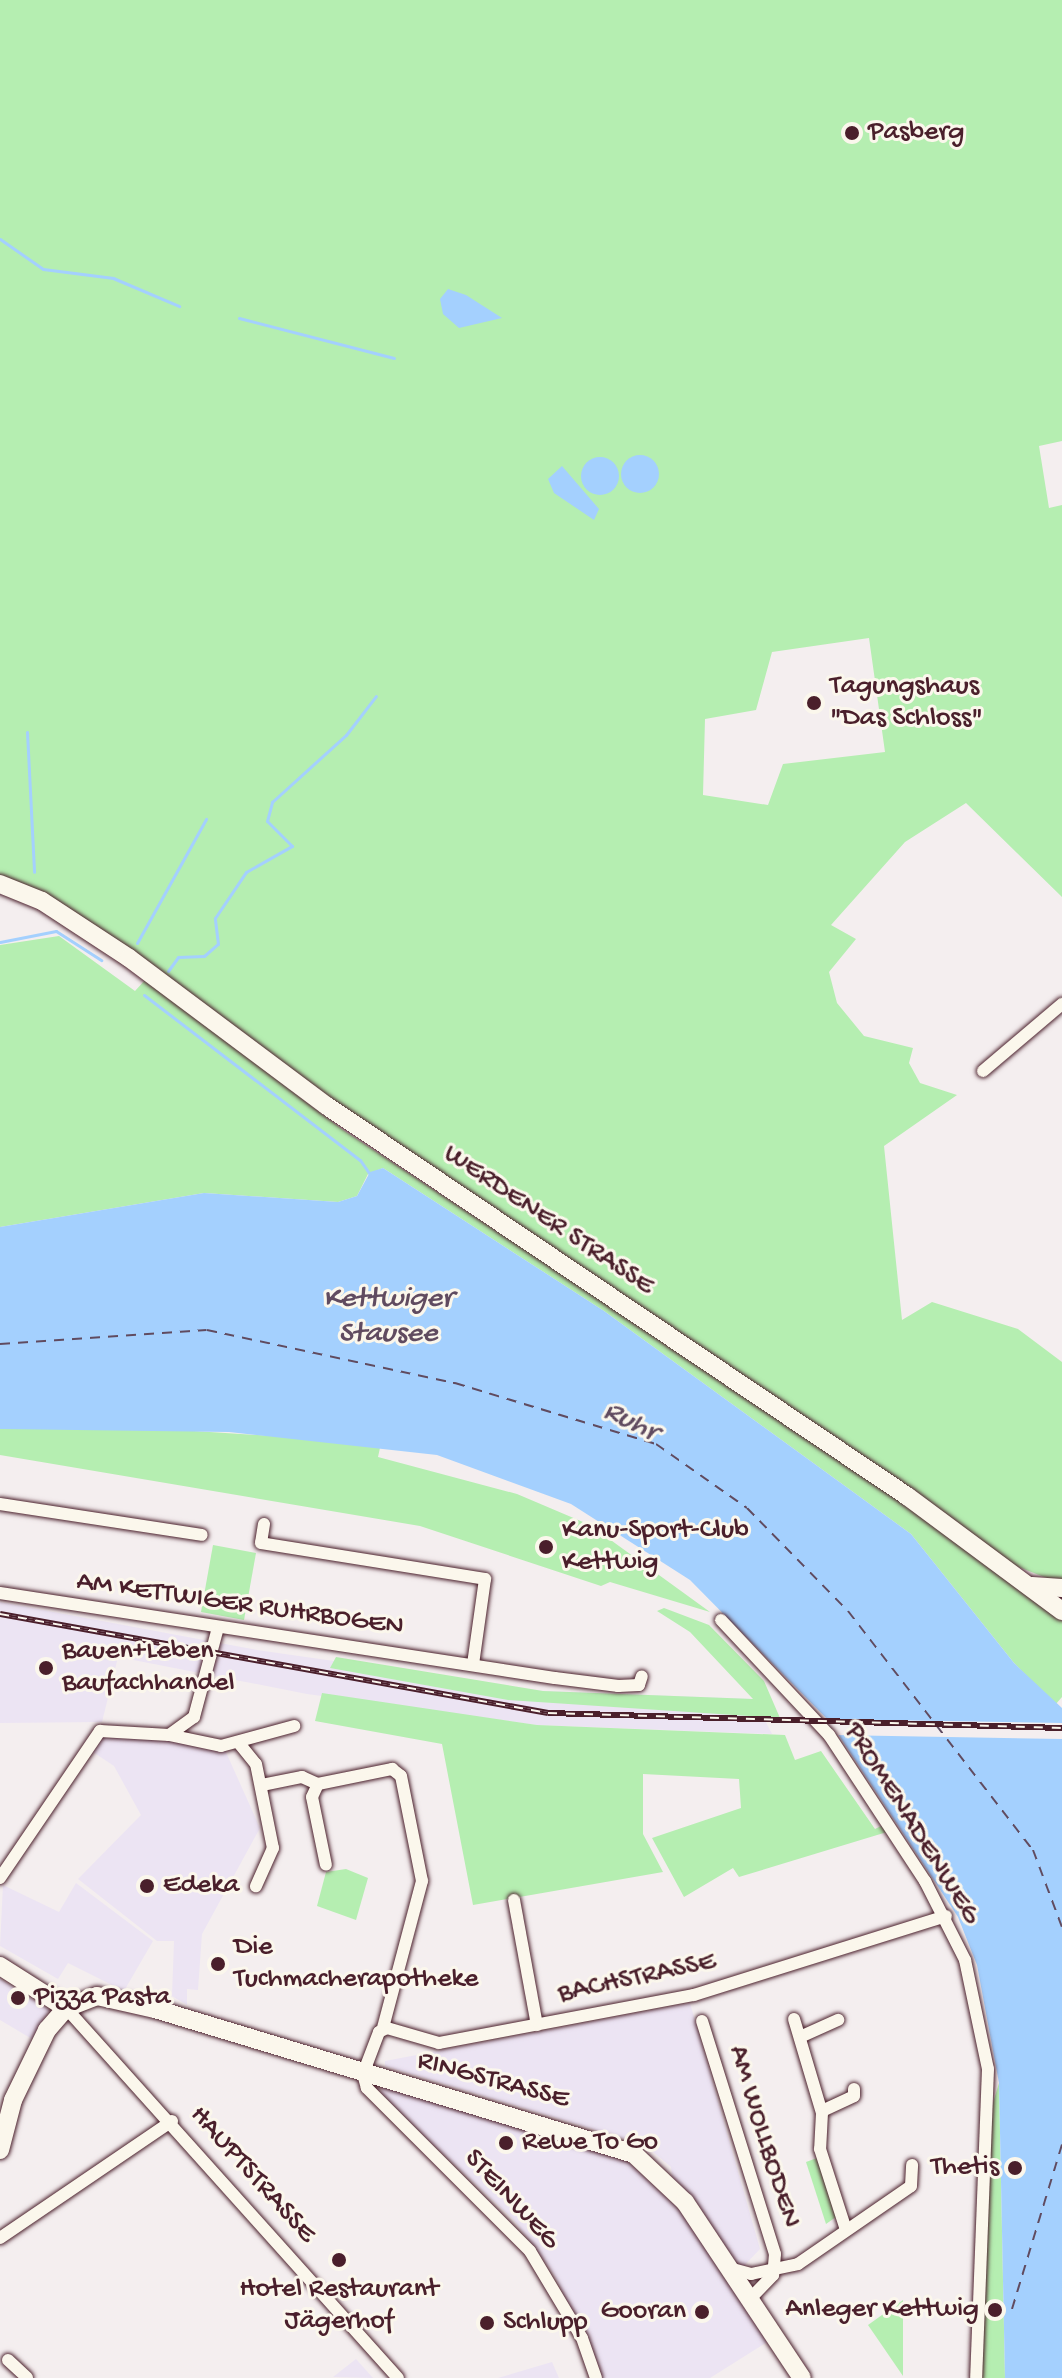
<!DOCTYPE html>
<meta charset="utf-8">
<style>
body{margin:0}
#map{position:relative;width:1062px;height:2378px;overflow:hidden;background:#f4eeef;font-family:"Gochi Hand",sans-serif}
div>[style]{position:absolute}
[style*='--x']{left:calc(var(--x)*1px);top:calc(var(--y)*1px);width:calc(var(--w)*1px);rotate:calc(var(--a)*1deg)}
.built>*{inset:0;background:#ece4f3}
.green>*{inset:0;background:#b5eeb1}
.water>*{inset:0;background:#a4d0fe}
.round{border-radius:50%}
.pier>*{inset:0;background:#f4eeef}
.stream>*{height:3px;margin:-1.5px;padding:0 1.5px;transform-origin:1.5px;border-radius:1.5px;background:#a4d0fe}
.ferry>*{height:2px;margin-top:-1px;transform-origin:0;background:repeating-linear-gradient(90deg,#604b60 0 10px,transparent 0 18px)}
.roads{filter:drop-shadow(0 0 2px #4a1f2b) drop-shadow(0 0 2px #4a1f2b)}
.street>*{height:12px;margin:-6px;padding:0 6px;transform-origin:6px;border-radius:6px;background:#fbf7ec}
.secondary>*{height:18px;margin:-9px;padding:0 9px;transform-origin:9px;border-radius:9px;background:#fbf7ec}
.rail>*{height:6px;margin-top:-3px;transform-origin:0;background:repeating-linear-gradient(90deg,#fbf7ec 0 9px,#4a1f2b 0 18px);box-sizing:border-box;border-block:2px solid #4a1f2b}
.dots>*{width:22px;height:22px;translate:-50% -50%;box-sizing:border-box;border:4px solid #fbf7ec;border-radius:50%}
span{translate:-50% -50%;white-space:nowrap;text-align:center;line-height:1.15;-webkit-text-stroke:6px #fbf7ec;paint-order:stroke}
.poi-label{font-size:28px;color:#4a1f2b}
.left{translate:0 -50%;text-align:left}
.right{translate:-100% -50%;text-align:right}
.street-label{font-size:28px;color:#4a1f2b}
.water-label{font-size:30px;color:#604b60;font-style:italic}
</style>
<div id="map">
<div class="built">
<div style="clip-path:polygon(0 1602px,257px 1650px,543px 1691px,754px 1699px,772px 1734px,537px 1725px,307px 1694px,118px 1657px,102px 1722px,0 1723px)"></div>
<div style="clip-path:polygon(112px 1730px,225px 1750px,260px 1828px,202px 1934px,198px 1990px,187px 1989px,187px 2005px,172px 1996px,174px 1941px,157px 1941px,78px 1879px,141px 1815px,114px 1766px,87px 1748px)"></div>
<div style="clip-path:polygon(76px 1883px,153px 1941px,124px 1991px,68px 1963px,58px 1979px,0 1946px,3px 1885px,59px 1912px)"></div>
<div style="clip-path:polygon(0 1979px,49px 2010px,32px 2039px,0 2020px)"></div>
<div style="clip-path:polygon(690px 2003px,760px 2249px,738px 2272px,673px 2186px,671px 2167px,645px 2145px,385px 2066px,385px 2061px)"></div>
<div style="clip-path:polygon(384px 2084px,628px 2162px,686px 2216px,772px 2339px,710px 2378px,603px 2378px,554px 2274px,513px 2219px,380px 2095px)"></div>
<div style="clip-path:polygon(356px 2359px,373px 2378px,333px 2377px)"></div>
<div style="clip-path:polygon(552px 2362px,559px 2378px,498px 2378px)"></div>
</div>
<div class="green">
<div style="clip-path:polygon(evenodd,0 0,1062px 0,1062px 441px,1039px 446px,1049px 508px,1062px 505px,1062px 897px,966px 803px,905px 842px,831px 925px,856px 939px,829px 972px,837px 1003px,864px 1036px,913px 1048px,909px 1063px,920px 1083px,957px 1095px,884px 1146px,902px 1320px,932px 1302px,1018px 1329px,1062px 1362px,1062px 1584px,1008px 1563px,353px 1121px,141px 963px,0 882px,0 0,869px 638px,885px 752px,783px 764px,768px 805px,703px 795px,705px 719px,756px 710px,772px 652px,869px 638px)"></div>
<div style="clip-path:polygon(59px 936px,135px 991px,145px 980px,343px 1130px,902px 1498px,1028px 1593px,1062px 1621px,1062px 1697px,1055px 1705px,1014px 1663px,911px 1534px,604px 1311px,383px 1168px,368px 1174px,357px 1196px,338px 1202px,204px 1193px,0 1227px,0 945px)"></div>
<div style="clip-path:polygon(148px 1428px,381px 1443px,378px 1457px,517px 1494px,590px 1525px,710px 1612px,610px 1582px,601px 1586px,420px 1526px,0 1455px,0 1429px)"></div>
<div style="clip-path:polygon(213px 1545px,256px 1553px,244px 1620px,201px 1612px)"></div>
<div style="clip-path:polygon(664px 1608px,709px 1625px,764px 1681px,780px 1718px,508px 1700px,330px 1668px,336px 1657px,543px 1691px,753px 1699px,690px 1632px,657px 1611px)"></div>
<div style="clip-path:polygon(322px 1693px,537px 1725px,785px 1735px,795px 1760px,821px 1751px,875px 1829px,883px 1825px,887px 1832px,739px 1877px,733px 1868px,684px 1897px,652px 1838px,741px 1808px,739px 1779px,643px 1774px,643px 1834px,663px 1872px,473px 1905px,442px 1744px,315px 1721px)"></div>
<div style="clip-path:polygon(346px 1869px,368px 1878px,356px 1920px,317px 1906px,326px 1872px)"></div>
<div style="clip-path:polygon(999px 2083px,1005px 2378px,979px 2378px,989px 2116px)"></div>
<div style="clip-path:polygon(817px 2158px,836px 2217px,826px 2224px,806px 2162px)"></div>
<div style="clip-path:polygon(903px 2300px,903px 2376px,868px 2325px)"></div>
</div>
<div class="water">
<div style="clip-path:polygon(448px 289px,466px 295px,502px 318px,459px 328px,443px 314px,440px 299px)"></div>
<div class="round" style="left:621px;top:455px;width:38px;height:38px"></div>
<div class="round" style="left:581px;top:457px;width:38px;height:38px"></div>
<div style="clip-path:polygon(562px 466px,599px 509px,594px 520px,554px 493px,548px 479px)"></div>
<div style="clip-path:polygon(383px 1168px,604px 1311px,911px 1534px,1014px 1663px,1062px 1708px,1062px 2378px,1005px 2378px,999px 2083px,977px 1965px,958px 1917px,830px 1722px,690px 1580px,571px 1504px,437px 1455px,229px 1432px,0 1429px,0 1227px,204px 1193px,338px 1202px,357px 1196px,370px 1172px)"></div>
</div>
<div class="pier">
<div style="clip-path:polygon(822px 1719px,1062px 1723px,1062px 1739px,835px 1735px)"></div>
</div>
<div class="stream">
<div style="--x:0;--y:239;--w:52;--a:34.9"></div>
<div style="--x:43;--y:269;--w:71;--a:7.3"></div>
<div style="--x:113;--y:278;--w:72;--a:23"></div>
<div style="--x:239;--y:318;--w:160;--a:14.5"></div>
<div style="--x:27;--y:732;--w:140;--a:87.1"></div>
<div style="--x:0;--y:942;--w:57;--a:-11.1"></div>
<div style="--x:56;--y:931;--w:54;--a:32.8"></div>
<div style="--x:137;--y:943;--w:142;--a:-60.9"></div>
<div style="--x:168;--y:971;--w:17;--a:-54"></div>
<div style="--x:178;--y:957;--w:26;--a:-2"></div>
<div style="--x:204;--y:956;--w:18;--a:-41"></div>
<div style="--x:218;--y:944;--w:26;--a:-97"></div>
<div style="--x:215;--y:918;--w:55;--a:-56"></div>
<div style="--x:246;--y:872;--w:53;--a:-29.5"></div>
<div style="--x:292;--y:846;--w:35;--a:-135"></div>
<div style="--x:267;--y:821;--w:20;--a:-75"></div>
<div style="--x:272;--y:802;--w:100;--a:-42.2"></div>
<div style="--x:346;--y:735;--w:49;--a:-52.4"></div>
<div style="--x:144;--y:995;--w:272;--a:37.4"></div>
<div style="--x:360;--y:1160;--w:19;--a:55"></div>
</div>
<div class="ferry">
<div style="--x:0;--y:1344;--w:207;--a:-3.9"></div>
<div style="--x:207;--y:1330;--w:254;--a:12.1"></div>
<div style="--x:455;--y:1383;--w:210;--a:16.9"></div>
<div style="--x:656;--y:1444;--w:111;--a:35.1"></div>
<div style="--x:747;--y:1508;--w:144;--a:45.6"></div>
<div style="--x:848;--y:1611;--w:302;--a:52.3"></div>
<div style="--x:1033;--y:1850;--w:82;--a:69.4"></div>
<div style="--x:1012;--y:2309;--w:172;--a:-73.1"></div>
</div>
<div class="roads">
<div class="street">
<div style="--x:983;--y:1071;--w:104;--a:-40.3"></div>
<div style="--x:0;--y:1504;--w:204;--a:8.7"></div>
<div style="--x:264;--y:1524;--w:19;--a:99"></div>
<div style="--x:261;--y:1543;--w:227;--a:9.1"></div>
<div style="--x:485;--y:1579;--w:86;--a:98"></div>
<div style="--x:0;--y:1593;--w:561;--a:8.71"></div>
<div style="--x:555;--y:1678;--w:64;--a:7.2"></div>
<div style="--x:618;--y:1686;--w:21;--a:-3"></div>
<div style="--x:639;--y:1685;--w:9;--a:-72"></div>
<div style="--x:721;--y:1620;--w:158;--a:46.8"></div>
<div style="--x:829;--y:1735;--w:175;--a:56.7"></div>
<div style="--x:925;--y:1881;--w:89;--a:63.1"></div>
<div style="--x:965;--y:1960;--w:111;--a:78.1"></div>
<div style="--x:988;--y:2069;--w:309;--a:92.2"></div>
<div style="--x:169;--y:1735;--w:53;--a:11.9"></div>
<div style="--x:221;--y:1746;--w:76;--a:-15.3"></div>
<div style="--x:238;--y:1742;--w:28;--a:51"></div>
<div style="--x:256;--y:1764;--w:86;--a:78.6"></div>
<div style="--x:273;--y:1848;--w:42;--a:114.1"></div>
<div style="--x:318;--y:1784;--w:14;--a:115"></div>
<div style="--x:312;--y:1797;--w:69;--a:78.4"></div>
<div style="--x:262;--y:1785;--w:41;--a:-11.3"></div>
<div style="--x:302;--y:1777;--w:17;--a:24"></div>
<div style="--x:318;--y:1784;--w:76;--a:-11.5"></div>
<div style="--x:392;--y:1769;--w:11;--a:38"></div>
<div style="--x:401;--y:1776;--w:107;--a:78.7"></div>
<div style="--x:422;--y:1881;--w:152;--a:104.9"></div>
<div style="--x:0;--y:1878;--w:178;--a:-55.8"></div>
<div style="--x:100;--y:1731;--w:69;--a:3.3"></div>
<div style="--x:169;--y:1735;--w:31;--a:-36"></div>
<div style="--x:194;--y:1717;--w:89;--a:-75"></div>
<div style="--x:514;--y:1900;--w:127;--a:79.6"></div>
<div style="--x:66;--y:2008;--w:497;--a:48.1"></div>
<div style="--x:794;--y:2019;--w:98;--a:73.4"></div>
<div style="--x:822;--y:2113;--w:36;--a:93"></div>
<div style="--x:820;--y:2149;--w:85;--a:72.2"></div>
<div style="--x:702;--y:2021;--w:244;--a:72.6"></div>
<div style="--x:775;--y:2254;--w:21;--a:95"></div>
<div style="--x:773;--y:2275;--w:33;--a:134"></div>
<div style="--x:800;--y:2037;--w:42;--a:-24.1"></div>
<div style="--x:822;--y:2111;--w:35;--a:-25"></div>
<div style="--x:854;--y:2096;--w:7;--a:-90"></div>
<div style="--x:0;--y:2238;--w:208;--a:-34.2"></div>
<div style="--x:729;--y:2268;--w:23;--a:15"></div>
<div style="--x:751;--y:2274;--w:48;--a:-12"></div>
<div style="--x:798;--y:2264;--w:137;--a:-34.6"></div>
<div style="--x:911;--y:2186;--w:21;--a:-87"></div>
<div style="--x:8;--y:2360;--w:26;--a:43"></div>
<div style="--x:596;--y:2378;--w:42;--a:-109.3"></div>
<div style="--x:582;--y:2338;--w:101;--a:-120.9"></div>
<div style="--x:530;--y:2251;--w:231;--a:-135"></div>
<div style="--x:367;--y:2088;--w:15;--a:-106"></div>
<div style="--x:363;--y:2074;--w:45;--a:-69.1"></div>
<div style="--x:379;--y:2032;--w:9;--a:-27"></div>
<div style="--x:387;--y:2028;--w:54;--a:16.1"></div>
<div style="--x:439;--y:2043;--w:259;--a:-10.7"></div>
<div style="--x:694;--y:1995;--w:264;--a:-17.4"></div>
</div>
<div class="secondary">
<div style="--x:0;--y:884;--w:45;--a:22"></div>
<div style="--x:42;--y:901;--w:104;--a:33.2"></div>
<div style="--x:129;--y:958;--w:247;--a:36.8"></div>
<div style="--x:327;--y:1106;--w:699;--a:33.92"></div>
<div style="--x:907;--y:1496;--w:193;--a:36.6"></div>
<div style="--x:1032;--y:1586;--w:30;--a:4"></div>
<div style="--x:0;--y:1966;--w:78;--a:32.5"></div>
<div style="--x:0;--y:2150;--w:52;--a:-75.4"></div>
<div style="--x:13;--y:2100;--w:78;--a:-64.1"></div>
<div style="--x:47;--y:2030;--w:29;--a:-49"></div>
<div style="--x:66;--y:2008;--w:33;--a:-21"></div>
<div style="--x:97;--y:1996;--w:59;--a:12.6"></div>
<div style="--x:155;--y:2009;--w:500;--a:16.84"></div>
<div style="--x:634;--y:2154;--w:70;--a:43.3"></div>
<div style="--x:685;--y:2202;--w:211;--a:56.4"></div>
</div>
</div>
<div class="rail">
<div style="--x:0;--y:1614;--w:557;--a:10.24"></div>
<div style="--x:548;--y:1713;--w:514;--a:1.67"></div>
</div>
<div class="dots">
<div style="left:852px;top:133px;background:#4a1f2b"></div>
<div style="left:814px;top:703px;background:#4a1f2b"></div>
<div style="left:546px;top:1547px;background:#4a1f2b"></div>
<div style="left:46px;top:1668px;background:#4a1f2b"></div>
<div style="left:147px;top:1886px;background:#4a1f2b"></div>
<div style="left:218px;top:1964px;background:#4a1f2b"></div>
<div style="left:18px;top:1998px;background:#4a1f2b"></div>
<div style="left:506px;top:2143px;background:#4a1f2b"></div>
<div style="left:1015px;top:2168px;background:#4a1f2b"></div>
<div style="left:339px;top:2260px;background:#4a1f2b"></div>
<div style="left:995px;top:2310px;background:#4a1f2b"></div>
<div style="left:702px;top:2312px;background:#4a1f2b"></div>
<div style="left:487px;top:2323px;background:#4a1f2b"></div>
</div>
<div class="poi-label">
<span class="left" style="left:868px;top:133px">Pasberg</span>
<span class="left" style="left:830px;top:703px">Tagungshaus<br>"Das Schloss"</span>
<span class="left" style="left:562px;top:1547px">Kanu-Sport-Club<br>Kettwig</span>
<span class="left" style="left:62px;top:1668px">Bauen+Leben<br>Baufachhandel</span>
<span class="left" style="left:163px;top:1886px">Edeka</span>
<span class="left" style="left:234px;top:1964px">Die<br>Tuchmacherapotheke</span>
<span class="left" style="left:34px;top:1998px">Pizza Pasta</span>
<span class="left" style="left:522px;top:2143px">Rewe To Go</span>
<span class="right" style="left:999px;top:2168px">Thetis</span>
<span style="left:339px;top:2306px">Hotel Restaurant<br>Jägerhof</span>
<span class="right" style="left:979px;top:2310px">Anleger Kettwig</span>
<span class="right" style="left:686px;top:2312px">Gooran</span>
<span class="left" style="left:503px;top:2323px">Schlupp</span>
</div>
<div class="street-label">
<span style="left:548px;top:1221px;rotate:34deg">WERDENER STRASSE</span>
<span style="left:240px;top:1605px;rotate:8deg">AM KETTWIGER RUHRBOGEN</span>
<span style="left:911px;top:1824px;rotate:58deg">PROMENADENWEG</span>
<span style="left:637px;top:1979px;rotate:-12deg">BACHSTRASSE</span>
<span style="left:493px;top:2081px;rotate:15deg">RINGSTRASSE</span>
<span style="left:763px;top:2137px;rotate:73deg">AM WOLLBODEN</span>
<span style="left:252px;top:2175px;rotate:48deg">HAUPTSTRASSE</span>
<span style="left:511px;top:2200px;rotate:47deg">STEINWEG</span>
</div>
<div class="water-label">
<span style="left:388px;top:1317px">Kettwiger<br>Stausee</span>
<span style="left:630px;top:1423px;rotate:26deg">Ruhr</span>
</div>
</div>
